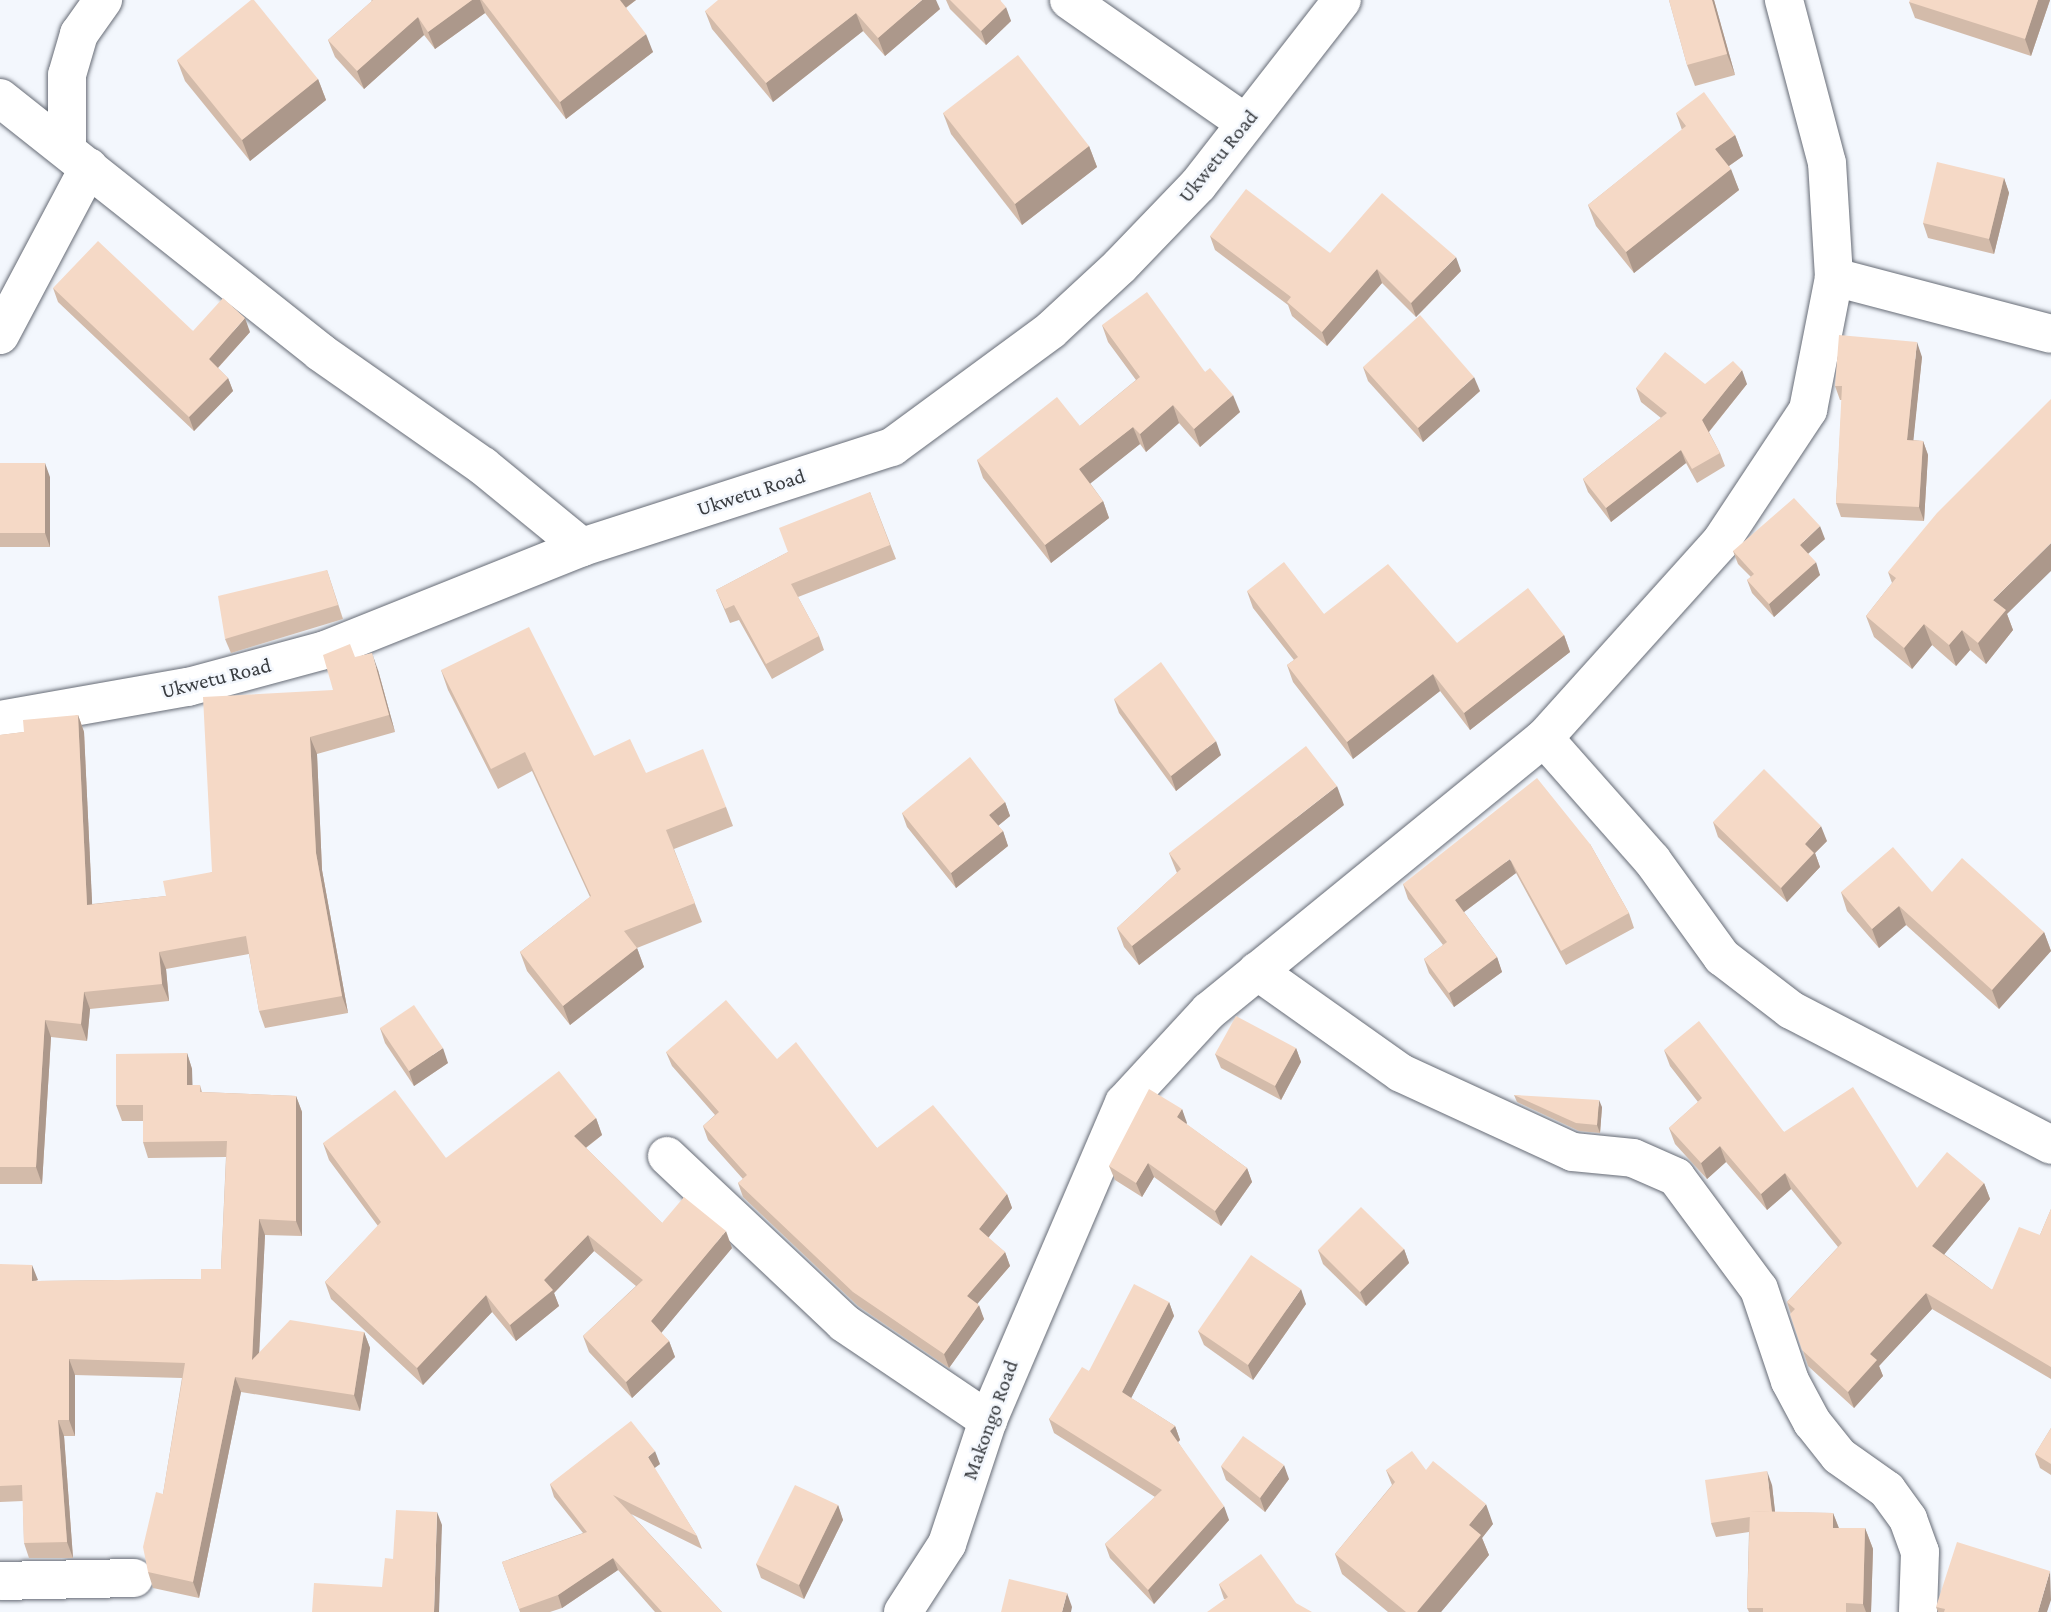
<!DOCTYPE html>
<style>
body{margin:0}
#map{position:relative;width:2051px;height:1612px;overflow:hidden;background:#f3f7fd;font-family:"Crimson Pro",serif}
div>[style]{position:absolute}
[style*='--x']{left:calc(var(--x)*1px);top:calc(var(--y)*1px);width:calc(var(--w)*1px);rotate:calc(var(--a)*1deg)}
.roads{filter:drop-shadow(0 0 2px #676c76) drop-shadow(0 0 2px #676c76)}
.street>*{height:38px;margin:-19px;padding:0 19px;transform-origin:19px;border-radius:19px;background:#fff}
.secondary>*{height:38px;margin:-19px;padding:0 19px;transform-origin:19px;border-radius:19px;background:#fff}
.wall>*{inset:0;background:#d3bbaa}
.shaded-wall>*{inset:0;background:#ac988b}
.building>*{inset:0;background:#f5d9c6}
span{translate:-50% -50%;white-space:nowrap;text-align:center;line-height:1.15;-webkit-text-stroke:5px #f3f7fd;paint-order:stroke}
.street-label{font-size:21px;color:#383b3f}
</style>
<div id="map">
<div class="roads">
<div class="street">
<div style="--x:1069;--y:0;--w:215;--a:34.9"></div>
<div style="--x:0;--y:98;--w:409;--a:38.4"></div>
<div style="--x:320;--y:352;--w:199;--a:35"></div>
<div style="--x:483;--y:466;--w:128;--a:39.3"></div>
<div style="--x:67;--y:150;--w:75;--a:-90"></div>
<div style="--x:67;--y:75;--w:43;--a:-73.7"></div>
<div style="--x:79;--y:34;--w:42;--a:-54.8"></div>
<div style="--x:1834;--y:277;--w:224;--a:14.7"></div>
<div style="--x:0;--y:335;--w:190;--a:-62.1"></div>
<div style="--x:0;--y:720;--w:191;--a:-10"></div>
<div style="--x:188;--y:687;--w:142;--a:-15.1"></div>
<div style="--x:325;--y:650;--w:277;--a:-21.8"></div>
<div style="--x:582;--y:547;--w:326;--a:-17.9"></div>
<div style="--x:892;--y:447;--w:197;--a:-36.3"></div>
<div style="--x:1051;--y:330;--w:94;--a:-42.8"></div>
<div style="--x:1120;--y:266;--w:112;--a:-46.1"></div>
<div style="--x:1198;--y:185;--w:234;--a:-52.1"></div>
<div style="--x:1544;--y:738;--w:163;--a:48.5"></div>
<div style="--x:1652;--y:860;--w:120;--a:54.2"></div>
<div style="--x:1722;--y:957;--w:87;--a:37.5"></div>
<div style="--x:1791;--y:1010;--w:293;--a:27.4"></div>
<div style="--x:1257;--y:971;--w:176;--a:35.3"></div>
<div style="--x:1401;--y:1073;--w:189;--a:24.7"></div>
<div style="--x:1573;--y:1152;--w:60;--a:5.7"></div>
<div style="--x:1633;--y:1158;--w:47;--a:23.8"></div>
<div style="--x:1676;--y:1177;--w:139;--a:53.5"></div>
<div style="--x:1759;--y:1289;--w:97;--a:71.4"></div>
<div style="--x:1790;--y:1381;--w:47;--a:61.8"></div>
<div style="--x:1812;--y:1422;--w:43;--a:51.5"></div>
<div style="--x:1839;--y:1456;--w:59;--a:35.3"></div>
<div style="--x:1887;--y:1490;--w:36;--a:54"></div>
<div style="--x:1908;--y:1519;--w:35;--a:70"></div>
<div style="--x:1920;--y:1552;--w:60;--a:91.9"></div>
<div style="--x:667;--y:1156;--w:243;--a:43.3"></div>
<div style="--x:844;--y:1323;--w:174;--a:34"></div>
<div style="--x:0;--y:1581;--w:134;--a:-1.3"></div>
</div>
<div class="secondary">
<div style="--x:903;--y:1612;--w:81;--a:-57.1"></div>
<div style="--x:947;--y:1544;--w:131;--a:-71.7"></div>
<div style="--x:988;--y:1420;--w:345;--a:-66.8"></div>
<div style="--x:1124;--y:1103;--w:125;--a:-47.3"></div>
<div style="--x:1209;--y:1011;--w:432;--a:-39.2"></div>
<div style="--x:1544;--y:738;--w:266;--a:-48"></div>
<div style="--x:1722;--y:540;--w:156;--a:-56.5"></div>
<div style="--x:1808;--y:410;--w:136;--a:-78.9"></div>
<div style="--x:1834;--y:277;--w:114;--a:-93.5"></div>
<div style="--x:1827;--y:163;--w:169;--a:-104.8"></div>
</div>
</div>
<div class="wall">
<div style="clip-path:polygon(371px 0,636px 0,626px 8px,653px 52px,566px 119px,485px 13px,435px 49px,424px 35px,364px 89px,335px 57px,328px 40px,372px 1px)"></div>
<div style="clip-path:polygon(946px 0,1000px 0,1011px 21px,986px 45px,950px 9px)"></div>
<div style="clip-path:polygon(1669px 0,1714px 0,1735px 75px,1695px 86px,1687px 65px)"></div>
<div style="clip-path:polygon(2050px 0,2031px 56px,1915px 18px,1909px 2px)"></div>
<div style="clip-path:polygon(940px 9px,885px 56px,863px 31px,773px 102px,712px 29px,705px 11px)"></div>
<div style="clip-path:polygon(177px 60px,318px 79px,326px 100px,250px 161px,185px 81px)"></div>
<div style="clip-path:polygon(943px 113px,1089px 146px,1097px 167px,1022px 225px,951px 134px)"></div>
<div style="clip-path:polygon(1676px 113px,1735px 135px,1743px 156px,1729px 166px,1739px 190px,1634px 273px,1596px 226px,1588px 205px,1682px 130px)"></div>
<div style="clip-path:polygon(2004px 178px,2009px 193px,1994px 254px,1928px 238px,1923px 223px)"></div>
<div style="clip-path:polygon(1210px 236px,1330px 253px,1461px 271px,1416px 317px,1382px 283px,1327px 346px,1292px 316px,1288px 305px,1215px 250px)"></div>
<div style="clip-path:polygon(53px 288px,193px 331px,250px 332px,218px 368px,228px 378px,233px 391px,194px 431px,58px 302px)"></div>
<div style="clip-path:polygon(1102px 325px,1205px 372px,1240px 412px,1200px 447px,1179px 423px,1146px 452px,1140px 444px,1090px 483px,1103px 501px,1109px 518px,1051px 563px,983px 478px,977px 460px,1080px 426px,1136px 380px,1108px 342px)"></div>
<div style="clip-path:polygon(1922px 357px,1913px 440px,1923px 441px,1928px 455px,1924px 521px,1841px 517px,1836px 503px,1842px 400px,1840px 400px,1835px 386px)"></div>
<div style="clip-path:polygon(1363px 367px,1480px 391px,1423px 442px,1368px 381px)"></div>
<div style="clip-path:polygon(1705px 384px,1747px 384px,1709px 432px,1720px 453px,1725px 466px,1697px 483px,1686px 463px,1611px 522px,1588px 492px,1583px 479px,1661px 418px,1641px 402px,1636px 388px)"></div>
<div style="clip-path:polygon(0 463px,50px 477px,50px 547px,0 547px)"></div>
<div style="clip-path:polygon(870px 492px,896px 559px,798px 597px,819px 636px,824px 650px,772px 679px,739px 620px,730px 623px,716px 590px,788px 552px)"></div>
<div style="clip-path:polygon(1825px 539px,1808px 554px,1820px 575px,1774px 617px,1752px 593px,1747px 580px,1751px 577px,1738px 564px,1733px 551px)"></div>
<div style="clip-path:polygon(327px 570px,343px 619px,231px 653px,225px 639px)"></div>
<div style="clip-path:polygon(1888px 572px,2007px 614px,2013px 630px,1986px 664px,1970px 650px,1956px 666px,1932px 645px,1912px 669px,1874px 637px,1866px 616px,1892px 583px)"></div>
<div style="clip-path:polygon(1247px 591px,1324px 614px,1457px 643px,1564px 635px,1570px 652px,1470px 730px,1440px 691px,1353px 759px,1293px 682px,1287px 665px,1294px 660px,1253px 608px)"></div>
<div style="clip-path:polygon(355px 657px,378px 670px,395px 732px,317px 754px,322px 870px,348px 1013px,265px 1028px,259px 1011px,249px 954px,166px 969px,169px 1001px,90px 1009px,87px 1041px,51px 1037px,42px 1184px,0 1184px,0 735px,24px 732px,78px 715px,84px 732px,92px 904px,166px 896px,212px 872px)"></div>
<div style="clip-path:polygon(441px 670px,594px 756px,646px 773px,726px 807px,733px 826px,674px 849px,702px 922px,637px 948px,644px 967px,570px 1025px,527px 971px,520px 952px,590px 897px,532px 771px,498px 789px,448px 690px)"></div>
<div style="clip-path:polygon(1114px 699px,1221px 755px,1176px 791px,1119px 713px)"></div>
<div style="clip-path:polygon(1005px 802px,1010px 816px,998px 826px,1003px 831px,1008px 846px,956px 888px,907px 827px,902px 813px)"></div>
<div style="clip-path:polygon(1344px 805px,1139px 965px,1124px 947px,1117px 928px,1177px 873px,1169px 853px)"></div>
<div style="clip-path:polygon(1713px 822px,1827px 841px,1815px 853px,1820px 867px,1787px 902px,1718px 837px)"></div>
<div style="clip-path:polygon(1590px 844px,1629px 913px,1634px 928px,1566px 965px,1516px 873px,1464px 912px,1497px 957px,1502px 972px,1454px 1007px,1429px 973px,1424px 959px,1443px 945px,1408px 899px,1403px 884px)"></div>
<div style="clip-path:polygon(1841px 892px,1932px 892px,2044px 932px,2051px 951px,1999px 1009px,1906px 925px,1879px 948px,1847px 911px)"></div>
<div style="clip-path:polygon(380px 1028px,448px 1063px,414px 1086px,385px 1043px)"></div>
<div style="clip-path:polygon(1296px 1048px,1301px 1062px,1281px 1100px,1221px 1068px,1215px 1054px)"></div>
<div style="clip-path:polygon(1664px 1050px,1784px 1132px,1917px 1188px,1984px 1183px,1990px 1199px,1944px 1254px,1992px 1290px,2040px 1235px,2051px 1209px,2051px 1379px,1932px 1309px,1879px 1366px,1883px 1376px,1854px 1408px,1808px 1366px,1787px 1302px,1838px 1247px,1791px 1189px,1767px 1210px,1726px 1162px,1707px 1179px,1675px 1144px,1669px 1128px,1698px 1102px,1670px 1066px)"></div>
<div style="clip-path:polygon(666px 1052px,777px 1059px,877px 1148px,1007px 1194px,1012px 1208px,988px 1238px,1005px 1252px,1010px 1266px,977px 1304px,984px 1319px,949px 1368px,858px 1306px,743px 1197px,738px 1183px,743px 1179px,708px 1140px,703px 1126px,715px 1115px,672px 1066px)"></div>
<div style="clip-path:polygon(187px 1053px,192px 1069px,192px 1085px,200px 1085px,202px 1092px,296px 1096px,302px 1112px,302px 1236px,265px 1235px,259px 1353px,364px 1332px,370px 1348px,360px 1411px,241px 1392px,199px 1598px,153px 1588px,148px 1572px,163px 1494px,182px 1378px,75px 1375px,75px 1436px,64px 1436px,73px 1558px,29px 1558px,24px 1543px,23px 1501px,0 1502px,0 1264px,38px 1281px,201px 1279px,221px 1269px,226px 1157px,148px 1158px,143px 1142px,143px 1121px,122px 1121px,116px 1105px)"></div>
<div style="clip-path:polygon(1514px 1095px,1602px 1107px,1600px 1133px,1579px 1131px,1517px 1102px)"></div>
<div style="clip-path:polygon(1182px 1109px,1186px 1124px,1247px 1168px,1252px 1182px,1221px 1226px,1154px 1177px,1142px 1197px,1115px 1180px,1109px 1166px)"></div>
<div style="clip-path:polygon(596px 1118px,602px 1135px,586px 1148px,662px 1223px,732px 1248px,661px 1333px,669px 1341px,675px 1357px,632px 1398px,589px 1352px,583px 1336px,636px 1286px,594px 1251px,554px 1293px,559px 1306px,516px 1341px,492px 1312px,423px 1385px,331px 1299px,325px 1282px,378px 1226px,329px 1160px,323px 1143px,446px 1158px)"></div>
<div style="clip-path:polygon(1404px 1249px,1409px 1263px,1366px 1306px,1323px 1264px,1318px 1250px)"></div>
<div style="clip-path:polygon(1169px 1302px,1174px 1316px,1131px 1398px,1175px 1426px,1180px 1440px,1178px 1442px,1229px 1520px,1154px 1604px,1110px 1558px,1105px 1544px,1155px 1497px,1054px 1433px,1049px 1419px,1089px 1371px)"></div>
<div style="clip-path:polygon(1306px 1304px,1253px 1380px,1204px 1345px,1198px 1331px)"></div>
<div style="clip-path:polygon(2051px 1428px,2051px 1475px,2040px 1468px,2035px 1454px)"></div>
<div style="clip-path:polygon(660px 1464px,654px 1468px,697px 1536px,702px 1549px,631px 1514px,722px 1612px,655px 1612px,618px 1570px,562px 1608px,550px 1612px,520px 1612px,502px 1562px,583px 1533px,554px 1497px,550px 1484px)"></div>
<div style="clip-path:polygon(1221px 1466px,1289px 1479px,1265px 1512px,1226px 1480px)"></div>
<div style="clip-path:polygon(1386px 1470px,1426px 1470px,1493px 1524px,1482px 1538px,1489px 1555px,1441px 1612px,1388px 1612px,1342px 1574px,1335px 1554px,1392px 1485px)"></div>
<div style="clip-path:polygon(1772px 1485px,1775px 1512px,1833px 1513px,1839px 1528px,1865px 1528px,1873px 1549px,1871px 1612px,1749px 1612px,1747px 1608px,1749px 1532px,1716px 1537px,1711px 1523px)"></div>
<div style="clip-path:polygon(838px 1505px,843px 1520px,804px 1599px,761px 1578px,756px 1564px)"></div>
<div style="clip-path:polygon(1219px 1584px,1296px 1603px,1224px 1599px)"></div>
<div style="clip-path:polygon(1936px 1607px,2047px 1612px,1938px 1612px)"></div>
</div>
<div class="shaded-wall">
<div style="clip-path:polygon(472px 0,480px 0,485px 13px,435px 49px,428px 32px)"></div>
<div style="clip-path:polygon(617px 0,636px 0,621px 11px)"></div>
<div style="clip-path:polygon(922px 0,936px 0,940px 9px,885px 56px,878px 38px)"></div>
<div style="clip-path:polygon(1712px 0,1714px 0,1735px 75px,1727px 54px)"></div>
<div style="clip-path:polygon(2038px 0,2050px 0,2031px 56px,2025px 39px)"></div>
<div style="clip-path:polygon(1006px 7px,1011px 21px,986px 45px,981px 31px)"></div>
<div style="clip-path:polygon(856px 13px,863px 31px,773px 102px,766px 83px)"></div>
<div style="clip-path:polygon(418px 17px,424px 35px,364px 89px,357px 71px)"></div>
<div style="clip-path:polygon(646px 34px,653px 52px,566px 119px,560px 102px)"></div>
<div style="clip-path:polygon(318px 79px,326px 100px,250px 161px,242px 140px)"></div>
<div style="clip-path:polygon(1735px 135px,1743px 156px,1723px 170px,1715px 149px)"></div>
<div style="clip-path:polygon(1089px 146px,1097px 167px,1022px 225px,1015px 204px)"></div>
<div style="clip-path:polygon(1731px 169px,1739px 190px,1634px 273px,1626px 252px)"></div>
<div style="clip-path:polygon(2004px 178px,2009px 193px,1994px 254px,1989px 239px)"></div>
<div style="clip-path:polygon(1456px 257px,1461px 271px,1416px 317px,1411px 303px)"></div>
<div style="clip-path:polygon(1377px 269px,1382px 283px,1327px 346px,1322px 332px)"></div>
<div style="clip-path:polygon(245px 318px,250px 332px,214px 372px,209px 359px)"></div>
<div style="clip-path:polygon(1917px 342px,1922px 357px,1912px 454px,1907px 440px)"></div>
<div style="clip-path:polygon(1742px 370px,1747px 384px,1707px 434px,1702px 420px)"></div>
<div style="clip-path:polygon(1474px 377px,1480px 391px,1423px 442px,1418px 428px)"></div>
<div style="clip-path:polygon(228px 378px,233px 391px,194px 431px,189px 417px)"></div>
<div style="clip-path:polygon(1233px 395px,1240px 412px,1200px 447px,1194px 429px)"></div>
<div style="clip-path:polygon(1173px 405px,1179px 423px,1146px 452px,1140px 434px)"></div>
<div style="clip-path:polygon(1133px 427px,1140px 444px,1086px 487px,1079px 469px)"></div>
<div style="clip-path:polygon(1923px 441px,1928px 455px,1924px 521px,1919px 507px)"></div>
<div style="clip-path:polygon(1681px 450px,1686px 463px,1611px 522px,1606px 508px)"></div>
<div style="clip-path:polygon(45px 463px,50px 477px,50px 547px,45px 533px)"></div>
<div style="clip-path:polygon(1103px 501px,1109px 518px,1051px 563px,1045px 545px)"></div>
<div style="clip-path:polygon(1820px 526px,1825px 539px,1804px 557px,1800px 545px)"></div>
<div style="clip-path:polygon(2051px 543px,2051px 571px,2007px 614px,2013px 630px,1986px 664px,1978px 643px,1993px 600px)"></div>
<div style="clip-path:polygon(1816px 562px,1820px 575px,1774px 617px,1769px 604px)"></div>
<div style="clip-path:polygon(1924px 624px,1932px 645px,1912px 669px,1904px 648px)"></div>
<div style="clip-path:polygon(1962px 630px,1970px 650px,1956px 666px,1949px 645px)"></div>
<div style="clip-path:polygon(1564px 635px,1570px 652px,1470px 730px,1464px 713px)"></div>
<div style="clip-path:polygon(372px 653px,378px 670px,395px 732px,389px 715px)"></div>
<div style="clip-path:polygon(1433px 674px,1440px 691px,1353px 759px,1347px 742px)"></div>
<div style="clip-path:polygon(78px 715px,84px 732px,93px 922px,87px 905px)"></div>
<div style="clip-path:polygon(310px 737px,317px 754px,322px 870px,348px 1013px,342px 996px,316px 853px)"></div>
<div style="clip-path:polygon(1216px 741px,1221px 755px,1176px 791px,1171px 776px)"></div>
<div style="clip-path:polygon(1337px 786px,1344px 805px,1139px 965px,1132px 946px)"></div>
<div style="clip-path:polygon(1005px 802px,1010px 816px,994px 829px,989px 815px)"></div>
<div style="clip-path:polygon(1821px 826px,1827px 841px,1815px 853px,1820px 867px,1787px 902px,1781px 888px,1805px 844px)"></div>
<div style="clip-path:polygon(1003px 831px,1008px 846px,956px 888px,951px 873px)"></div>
<div style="clip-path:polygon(1510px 859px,1516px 873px,1460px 915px,1455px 900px)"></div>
<div style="clip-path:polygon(1899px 906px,1906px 925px,1879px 948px,1872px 929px)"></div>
<div style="clip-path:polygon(2044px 932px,2051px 951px,1999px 1009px,1992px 990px)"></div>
<div style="clip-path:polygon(637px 948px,644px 967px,570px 1025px,563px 1006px)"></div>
<div style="clip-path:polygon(159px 952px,166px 969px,169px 1001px,162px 984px)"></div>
<div style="clip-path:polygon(1497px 957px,1502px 972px,1454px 1007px,1449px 993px)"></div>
<div style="clip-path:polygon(84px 992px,90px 1009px,87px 1041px,81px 1024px)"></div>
<div style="clip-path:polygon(45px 1020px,51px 1037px,42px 1184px,36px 1167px)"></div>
<div style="clip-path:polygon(443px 1048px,448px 1063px,414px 1086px,409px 1071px)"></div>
<div style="clip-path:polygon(1296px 1048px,1301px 1062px,1281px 1100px,1275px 1086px)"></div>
<div style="clip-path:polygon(187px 1053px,192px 1069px,193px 1101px,187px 1085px)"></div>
<div style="clip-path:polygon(296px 1096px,302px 1112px,302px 1236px,296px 1221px)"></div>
<div style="clip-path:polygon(1599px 1100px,1602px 1107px,1600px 1133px,1597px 1125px)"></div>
<div style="clip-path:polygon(1182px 1109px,1187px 1123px,1182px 1131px,1177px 1117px)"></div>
<div style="clip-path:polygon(596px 1118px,602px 1135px,580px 1152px,574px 1136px)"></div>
<div style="clip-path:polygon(1720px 1146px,1726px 1162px,1707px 1179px,1701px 1163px)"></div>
<div style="clip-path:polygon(1148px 1163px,1154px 1177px,1142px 1197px,1136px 1183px)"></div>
<div style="clip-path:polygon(1247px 1168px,1252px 1182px,1221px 1226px,1215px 1211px)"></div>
<div style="clip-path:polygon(1785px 1173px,1791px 1189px,1767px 1210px,1761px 1194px)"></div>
<div style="clip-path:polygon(1984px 1183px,1990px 1199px,1938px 1262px,1932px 1246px)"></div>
<div style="clip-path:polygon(1007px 1194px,1012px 1208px,984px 1243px,979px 1229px)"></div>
<div style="clip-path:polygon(259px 1219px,265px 1235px,258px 1376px,252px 1360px)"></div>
<div style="clip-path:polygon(726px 1231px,732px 1248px,657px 1338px,651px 1321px)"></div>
<div style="clip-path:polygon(588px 1235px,594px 1251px,554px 1293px,559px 1306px,516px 1341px,510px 1325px,544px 1280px)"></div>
<div style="clip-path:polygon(1404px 1249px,1409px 1263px,1366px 1306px,1360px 1292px)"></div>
<div style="clip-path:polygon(1005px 1252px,1010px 1266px,972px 1310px,967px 1296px)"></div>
<div style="clip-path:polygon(32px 1265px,38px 1280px,32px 1281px)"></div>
<div style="clip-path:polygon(1301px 1289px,1306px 1304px,1253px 1380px,1248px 1365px)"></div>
<div style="clip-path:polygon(1926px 1293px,1932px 1309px,1879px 1366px,1883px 1376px,1854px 1408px,1848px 1392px,1870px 1354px)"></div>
<div style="clip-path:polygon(486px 1295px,492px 1312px,423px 1385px,417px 1368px)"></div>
<div style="clip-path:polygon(1169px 1302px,1174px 1316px,1127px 1406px,1122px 1392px)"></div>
<div style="clip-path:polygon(979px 1305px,984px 1319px,949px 1368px,944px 1354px)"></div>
<div style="clip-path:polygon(364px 1332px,370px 1348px,360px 1411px,354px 1395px)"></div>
<div style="clip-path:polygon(669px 1341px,675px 1357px,632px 1398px,626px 1382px)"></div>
<div style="clip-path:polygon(69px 1359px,75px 1375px,75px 1436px,69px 1420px)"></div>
<div style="clip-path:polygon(235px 1377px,241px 1392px,199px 1598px,193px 1582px)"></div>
<div style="clip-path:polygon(58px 1420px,64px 1436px,73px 1558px,67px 1542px)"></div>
<div style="clip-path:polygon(1175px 1426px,1180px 1440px,1175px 1445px,1170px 1431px)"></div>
<div style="clip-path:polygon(655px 1451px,660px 1464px,652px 1470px,648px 1457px)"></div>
<div style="clip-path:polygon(1284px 1465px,1289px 1479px,1265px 1512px,1260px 1498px)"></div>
<div style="clip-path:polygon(1767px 1471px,1772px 1485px,1777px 1529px,1772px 1514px)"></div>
<div style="clip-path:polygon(1486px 1504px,1493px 1524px,1482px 1538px,1489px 1555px,1441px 1612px,1417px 1612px,1469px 1525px)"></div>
<div style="clip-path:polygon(838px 1505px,843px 1520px,804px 1599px,799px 1585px)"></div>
<div style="clip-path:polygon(1224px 1506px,1229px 1520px,1154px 1604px,1148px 1590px)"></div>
<div style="clip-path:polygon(437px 1512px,442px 1525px,439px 1612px,434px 1612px)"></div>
<div style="clip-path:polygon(1833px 1513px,1841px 1534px,1833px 1528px)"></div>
<div style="clip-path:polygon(1865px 1528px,1873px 1549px,1871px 1612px,1866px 1612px,1863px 1604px)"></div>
<div style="clip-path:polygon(613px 1558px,618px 1570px,562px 1608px,558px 1595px)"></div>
<div style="clip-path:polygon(2050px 1571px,2051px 1600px,2047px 1612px,2038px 1612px)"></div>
<div style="clip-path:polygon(1067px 1593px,1072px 1607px,1071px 1612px,1062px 1612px)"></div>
</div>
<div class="building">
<div style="clip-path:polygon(251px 0,254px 0,318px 79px,242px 140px,177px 60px)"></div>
<div style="clip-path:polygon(373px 0,472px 0,428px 32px,418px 17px,357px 71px,328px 40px)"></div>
<div style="clip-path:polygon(482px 0,620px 0,646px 34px,560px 102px)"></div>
<div style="clip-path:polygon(718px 0,922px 0,878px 38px,856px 13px,766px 83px,705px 11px)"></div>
<div style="clip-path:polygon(950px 0,1000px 0,1006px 7px,981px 31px)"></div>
<div style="clip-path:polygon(1669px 0,1712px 0,1727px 54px,1687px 65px)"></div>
<div style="clip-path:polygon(1910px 0,2038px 0,2025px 39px,1909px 2px)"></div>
<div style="clip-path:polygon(1018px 55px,1089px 146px,1015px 204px,943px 113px)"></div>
<div style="clip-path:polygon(1704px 92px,1735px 135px,1715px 149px,1731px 169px,1626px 252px,1588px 205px,1686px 126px,1676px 113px)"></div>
<div style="clip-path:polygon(1937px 162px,2004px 178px,1989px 239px,1923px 223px)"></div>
<div style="clip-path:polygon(1246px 189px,1330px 253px,1382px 193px,1456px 257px,1411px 303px,1377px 269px,1322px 332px,1287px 302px,1291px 297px,1210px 236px)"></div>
<div style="clip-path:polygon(98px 241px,193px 331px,223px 298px,245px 318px,209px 359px,228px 378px,189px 417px,53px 288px)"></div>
<div style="clip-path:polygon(1147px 292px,1205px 372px,1210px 368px,1233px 395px,1194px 429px,1173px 405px,1140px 434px,1133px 427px,1079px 469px,1103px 501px,1045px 545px,977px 460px,1057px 397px,1080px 426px,1140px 377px,1102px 325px)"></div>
<div style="clip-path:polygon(1420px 315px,1474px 377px,1418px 428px,1363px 367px)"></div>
<div style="clip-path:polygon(1839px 335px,1917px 342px,1907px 440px,1923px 441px,1919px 507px,1836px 503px,1842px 386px,1835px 386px)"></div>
<div style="clip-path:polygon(1665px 352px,1705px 384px,1733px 361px,1742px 370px,1702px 420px,1720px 453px,1692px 469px,1681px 450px,1606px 508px,1583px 479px,1667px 413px,1636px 388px)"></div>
<div style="clip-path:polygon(2051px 399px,2051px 543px,1993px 600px,2006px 610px,1978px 643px,1962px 630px,1949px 645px,1924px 624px,1904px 648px,1866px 616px,1896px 578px,1888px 572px,1937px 513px)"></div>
<div style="clip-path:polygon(0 463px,45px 463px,45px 533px,0 533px)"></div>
<div style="clip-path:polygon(870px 492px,890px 545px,791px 584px,819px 636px,766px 664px,734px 605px,725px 609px,716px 590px,788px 552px,779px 528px)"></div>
<div style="clip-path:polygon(1794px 498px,1820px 526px,1800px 545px,1816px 562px,1769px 604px,1747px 580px,1754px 574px,1733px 551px)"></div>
<div style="clip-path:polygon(1284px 562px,1324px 614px,1388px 564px,1457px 643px,1528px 588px,1564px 635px,1464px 713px,1433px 674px,1347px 742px,1287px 665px,1298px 657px,1247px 591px)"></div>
<div style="clip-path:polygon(327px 570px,338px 605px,225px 639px,218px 596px)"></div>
<div style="clip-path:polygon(529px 627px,594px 756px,630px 739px,646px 773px,703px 749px,726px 807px,666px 830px,695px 903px,624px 931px,637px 948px,563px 1006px,520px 952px,591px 896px,525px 752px,491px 769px,441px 670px)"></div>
<div style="clip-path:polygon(350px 644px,355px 657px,372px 653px,389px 715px,310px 737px,316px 853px,342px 996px,259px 1011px,246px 936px,159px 952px,162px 984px,84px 992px,81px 1024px,45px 1020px,36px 1167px,0 1167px,0 735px,24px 732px,23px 720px,78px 715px,87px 905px,166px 896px,163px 881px,212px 872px,203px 697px,333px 690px,323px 655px)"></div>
<div style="clip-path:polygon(1161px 662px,1216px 741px,1171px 776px,1114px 699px)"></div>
<div style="clip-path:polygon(1306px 746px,1337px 786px,1132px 946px,1117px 928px,1181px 869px,1169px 853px)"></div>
<div style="clip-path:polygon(970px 757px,1005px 802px,989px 815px,1003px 831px,951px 873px,902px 813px)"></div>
<div style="clip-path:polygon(1764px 769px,1821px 826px,1805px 844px,1814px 853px,1781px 888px,1713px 822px)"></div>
<div style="clip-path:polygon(1537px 778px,1590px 844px,1629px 913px,1561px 951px,1510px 859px,1455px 900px,1497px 957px,1449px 993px,1424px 959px,1447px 942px,1403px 884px)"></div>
<div style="clip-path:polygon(1893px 847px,1932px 892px,1962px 858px,2044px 932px,1992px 990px,1899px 906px,1872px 929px,1841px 892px)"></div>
<div style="clip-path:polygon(726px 1000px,777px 1059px,796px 1042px,877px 1148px,933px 1105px,1007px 1194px,979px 1229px,1005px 1252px,967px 1296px,979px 1305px,944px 1354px,853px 1292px,738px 1183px,747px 1175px,703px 1126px,719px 1112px,666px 1052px)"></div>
<div style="clip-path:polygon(414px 1005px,443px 1048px,409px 1071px,380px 1028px)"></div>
<div style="clip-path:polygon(1236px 1016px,1296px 1048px,1275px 1086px,1215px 1054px)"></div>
<div style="clip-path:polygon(1699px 1021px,1784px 1132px,1853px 1087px,1917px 1188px,1947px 1152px,1984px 1183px,1932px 1246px,1992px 1290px,2019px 1227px,2040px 1235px,2051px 1209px,2051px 1367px,1926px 1293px,1870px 1354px,1877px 1360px,1848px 1392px,1802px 1350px,1790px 1314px,1795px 1309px,1787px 1302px,1842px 1243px,1785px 1173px,1761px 1194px,1720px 1146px,1701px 1163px,1669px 1128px,1702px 1098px,1664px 1050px)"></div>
<div style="clip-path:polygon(187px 1053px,187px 1085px,200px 1085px,200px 1092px,296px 1096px,296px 1221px,259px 1219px,252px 1360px,290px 1320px,364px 1332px,354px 1395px,235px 1377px,193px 1582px,148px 1572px,143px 1547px,156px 1492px,163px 1494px,185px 1363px,69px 1359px,69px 1420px,58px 1420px,67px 1542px,24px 1543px,22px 1485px,0 1486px,0 1264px,32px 1265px,32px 1281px,201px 1279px,201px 1269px,221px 1269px,227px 1141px,143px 1142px,143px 1105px,116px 1105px,116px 1054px)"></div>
<div style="clip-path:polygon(559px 1071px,596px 1118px,574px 1136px,662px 1223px,684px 1197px,726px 1231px,651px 1321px,669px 1341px,626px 1382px,583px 1336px,643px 1280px,588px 1235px,544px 1280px,553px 1290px,510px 1325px,486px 1295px,417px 1368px,325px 1282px,381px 1222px,323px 1143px,395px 1090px,446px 1158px)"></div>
<div style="clip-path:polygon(1149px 1089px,1182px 1109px,1177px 1117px,1247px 1168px,1215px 1211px,1148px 1163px,1136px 1183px,1109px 1166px)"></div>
<div style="clip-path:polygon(1514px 1095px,1599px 1100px,1597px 1125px,1576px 1123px)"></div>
<div style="clip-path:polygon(1361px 1207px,1404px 1249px,1360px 1292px,1318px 1250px)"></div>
<div style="clip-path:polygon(1251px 1255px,1301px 1289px,1248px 1365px,1198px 1331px)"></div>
<div style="clip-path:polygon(1134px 1284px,1169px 1302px,1122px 1392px,1175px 1426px,1170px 1431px,1224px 1506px,1148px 1590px,1105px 1544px,1162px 1490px,1049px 1419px,1082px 1367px,1089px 1371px)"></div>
<div style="clip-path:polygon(631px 1421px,655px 1451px,648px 1457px,697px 1536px,613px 1495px,722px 1612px,662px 1612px,613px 1558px,558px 1595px,519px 1609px,502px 1562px,587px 1532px,550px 1484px)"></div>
<div style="clip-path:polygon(2051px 1428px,2051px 1464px,2035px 1454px)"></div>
<div style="clip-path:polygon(1243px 1436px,1284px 1465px,1260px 1498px,1221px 1466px)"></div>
<div style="clip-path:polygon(1412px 1451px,1426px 1470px,1433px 1461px,1486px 1504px,1469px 1525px,1481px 1535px,1417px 1612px,1406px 1612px,1335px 1554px,1395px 1482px,1386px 1470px)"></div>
<div style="clip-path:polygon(1767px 1471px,1772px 1512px,1750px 1511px,1750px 1517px,1711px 1523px,1705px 1480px)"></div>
<div style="clip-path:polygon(795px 1485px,838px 1505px,799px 1585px,756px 1564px)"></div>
<div style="clip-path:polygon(396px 1510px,437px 1512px,434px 1612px,312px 1612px,314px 1583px,382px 1587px,385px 1558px,393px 1559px)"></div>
<div style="clip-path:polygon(1750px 1511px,1833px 1513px,1833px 1528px,1865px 1528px,1863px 1604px,1846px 1603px,1846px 1612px,1763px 1612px,1763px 1608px,1747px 1608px)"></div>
<div style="clip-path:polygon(1957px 1542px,2050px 1571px,2038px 1612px,1944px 1612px,1945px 1609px,1936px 1607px)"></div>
<div style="clip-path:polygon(1261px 1554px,1296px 1603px,1312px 1612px,1207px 1612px,1228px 1597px,1219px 1584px)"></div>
<div style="clip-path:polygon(1009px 1579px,1067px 1593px,1062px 1612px,1001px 1612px)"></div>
</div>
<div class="street-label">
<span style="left:1218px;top:156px;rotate:-51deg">Ukwetu Road</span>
<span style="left:751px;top:492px;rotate:-18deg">Ukwetu Road</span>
<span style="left:216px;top:678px;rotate:-14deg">Ukwetu Road</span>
<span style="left:990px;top:1420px;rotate:-70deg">Makongo Road</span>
</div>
</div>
